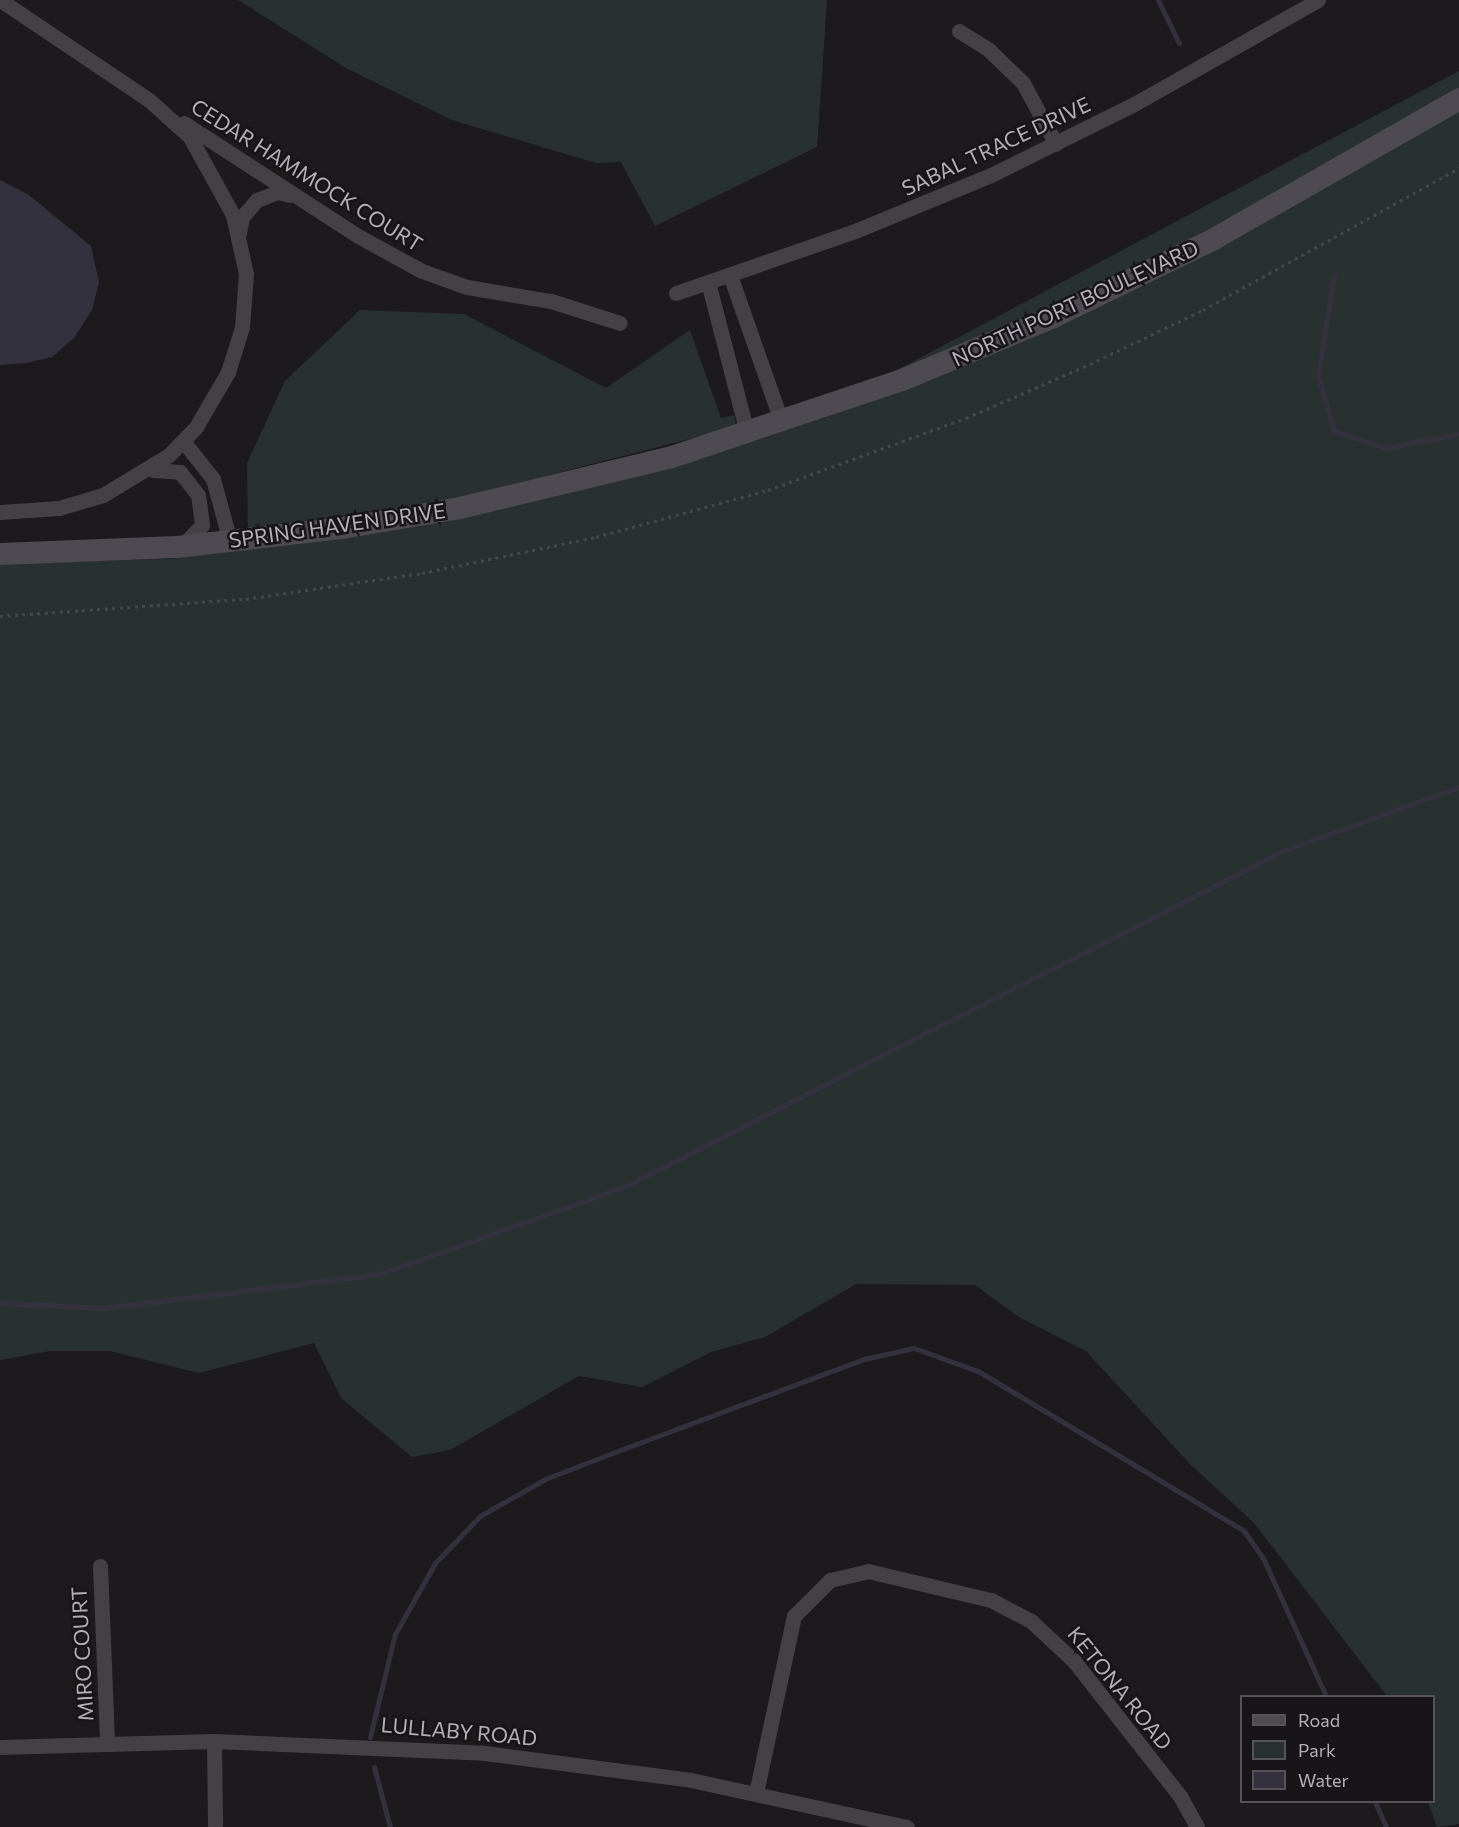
<!DOCTYPE html>
<style>
body{margin:0}
#map{position:relative;width:1459px;height:1827px;overflow:hidden;background:#1c1a1c;font-family:Commissioner,sans-serif}
div>[style]{position:absolute}
[style*='--x']{left:calc(var(--x)*1px);top:calc(var(--y)*1px);width:calc(var(--w)*1px);rotate:calc(var(--a)*1deg)}
.green>*{inset:0;background:#293130}
.water>*{inset:0;background:#34313f}
.stream>*{height:5px;margin:-2.5px;padding:0 2.5px;transform-origin:2.5px;border-radius:2.5px;background:#34313f}
.path>*{height:3px;margin-top:-1.5px;transform-origin:0;background:repeating-linear-gradient(90deg,#48464d 0 3px,transparent 0 7.5px)}
.street>*{height:15px;margin:-7.5px;padding:0 7.5px;transform-origin:7.5px;border-radius:7.5px;background:#444146}
.secondary>*{height:22px;margin:-11px;padding:0 11px;transform-origin:11px;border-radius:11px;background:#4d4a51}
span{translate:-50% -50%;white-space:nowrap;text-align:center;line-height:1.15;-webkit-text-stroke:5px #171517;paint-order:stroke}
.street-label{font-size:21px;color:#b3aeba}
.legend{position:absolute;left:1240px;top:1695px;width:195px;height:108px;box-sizing:border-box;background:#171517;border:2px solid #555258;margin:0;padding:8px 10px;list-style:none;font-size:18px;color:#b3aeba}
.legend li{display:flex;align-items:center;gap:12px;height:30px}
.legend b{width:30px;border:2px solid #555258}
</style>
<div id="map">
<div class="green">
<div style="clip-path:polygon(238px 0,827px 0,817px 147px,655px 226px,621px 162px,596px 163px,452px 120px,346px 68px)"></div>
<div style="clip-path:polygon(1459px 71px,1459px 89px,1209px 231px,1050px 309px,882px 378px)"></div>
<div style="clip-path:polygon(1459px 110px,1459px 1824px,1437px 1827px,1428px 1802px,1434px 1802px,1434px 1696px,1387px 1696px,1254px 1523px,1191px 1465px,1086px 1351px,1019px 1317px,975px 1285px,856px 1284px,765px 1337px,711px 1352px,642px 1387px,579px 1376px,450px 1450px,412px 1457px,341px 1398px,314px 1343px,199px 1373px,110px 1351px,50px 1351px,0 1360px,0 563px,171px 559px,758px 440px,833px 415px)"></div>
<div style="clip-path:polygon(360px 310px,464px 314px,606px 388px,690px 330px,721px 418px,734px 415px,736px 427px,459px 498px,248px 530px,247px 463px,285px 381px)"></div>
</div>
<div class="water">
<div style="clip-path:polygon(0 180px,29px 195px,91px 246px,99px 282px,92px 310px,74px 338px,52px 357px,26px 363px,0 365px)"></div>
</div>
<div class="stream">
<div style="--x:1158;--y:0;--w:48;--a:64"></div>
<div style="--x:1334;--y:274;--w:103;--a:98.9"></div>
<div style="--x:1318;--y:376;--w:57;--a:73.8"></div>
<div style="--x:1334;--y:431;--w:55;--a:18.1"></div>
<div style="--x:1386;--y:448;--w:74;--a:-10.9"></div>
<div style="--x:0;--y:1303;--w:104;--a:2.8"></div>
<div style="--x:104;--y:1308;--w:278;--a:-7"></div>
<div style="--x:380;--y:1274;--w:263;--a:-19.7"></div>
<div style="--x:628;--y:1185;--w:737;--a:-27.02"></div>
<div style="--x:1285;--y:850;--w:185;--a:-19.9"></div>
<div style="--x:370;--y:1737;--w:106;--a:-76.4"></div>
<div style="--x:395;--y:1634;--w:81;--a:-60.6"></div>
<div style="--x:435;--y:1563;--w:65;--a:-46.2"></div>
<div style="--x:480;--y:1516;--w:75;--a:-29.6"></div>
<div style="--x:545;--y:1479;--w:92;--a:-21"></div>
<div style="--x:631;--y:1446;--w:249;--a:-20.5"></div>
<div style="--x:864;--y:1359;--w:51;--a:-12.4"></div>
<div style="--x:914;--y:1348;--w:68;--a:19.8"></div>
<div style="--x:978;--y:1371;--w:310;--a:31"></div>
<div style="--x:1244;--y:1531;--w:33;--a:55"></div>
<div style="--x:1263;--y:1558;--w:152;--a:65.5"></div>
<div style="--x:374;--y:1767;--w:62;--a:75.1"></div>
<div style="--x:1375;--y:1802;--w:27;--a:66"></div>
</div>
<div class="path">
<div style="--x:0;--y:616;--w:247;--a:-4"></div>
<div style="--x:246;--y:599;--w:178;--a:-8.4"></div>
<div style="--x:422;--y:573;--w:178;--a:-11.7"></div>
<div style="--x:596;--y:537;--w:178;--a:-15.3"></div>
<div style="--x:768;--y:490;--w:211;--a:-20"></div>
<div style="--x:966;--y:418;--w:135;--a:-23.5"></div>
<div style="--x:1090;--y:364;--w:125;--a:-25.5"></div>
<div style="--x:1203;--y:310;--w:293;--a:-29"></div>
</div>
<div class="street">
<div style="--x:959;--y:31;--w:36;--a:32"></div>
<div style="--x:989;--y:50;--w:47;--a:44.1"></div>
<div style="--x:1023;--y:83;--w:69;--a:61.6"></div>
<div style="--x:184;--y:123;--w:207;--a:33"></div>
<div style="--x:358;--y:236;--w:73;--a:28.7"></div>
<div style="--x:422;--y:271;--w:48;--a:19.6"></div>
<div style="--x:467;--y:287;--w:85;--a:9.5"></div>
<div style="--x:551;--y:301;--w:72;--a:17.7"></div>
<div style="--x:239;--y:233;--w:16;--a:-79"></div>
<div style="--x:242;--y:217;--w:23;--a:-49"></div>
<div style="--x:257;--y:200;--w:22;--a:-21"></div>
<div style="--x:278;--y:192;--w:12;--a:14"></div>
<div style="--x:730;--y:275;--w:155;--a:70.7"></div>
<div style="--x:708;--y:282;--w:156;--a:75.5"></div>
<div style="--x:676;--y:293;--w:189;--a:-19.1"></div>
<div style="--x:855;--y:231;--w:147;--a:-22.4"></div>
<div style="--x:991;--y:175;--w:162;--a:-26.4"></div>
<div style="--x:1136;--y:103;--w:209;--a:-29.5"></div>
<div style="--x:183;--y:441;--w:48;--a:51.7"></div>
<div style="--x:213;--y:479;--w:64;--a:74.7"></div>
<div style="--x:153;--y:470;--w:27;--a:4"></div>
<div style="--x:180;--y:472;--w:29;--a:52"></div>
<div style="--x:198;--y:495;--w:30;--a:82"></div>
<div style="--x:202;--y:525;--w:28;--a:134"></div>
<div style="--x:0;--y:512;--w:59;--a:-3.9"></div>
<div style="--x:59;--y:508;--w:46;--a:-16.5"></div>
<div style="--x:103;--y:495;--w:77;--a:-31.2"></div>
<div style="--x:169;--y:455;--w:39;--a:-46"></div>
<div style="--x:196;--y:427;--w:64;--a:-59.8"></div>
<div style="--x:228;--y:372;--w:47;--a:-72.7"></div>
<div style="--x:242;--y:327;--w:53;--a:-85.7"></div>
<div style="--x:246;--y:274;--w:60;--a:-102.4"></div>
<div style="--x:233;--y:215;--w:89;--a:-118.9"></div>
<div style="--x:190;--y:137;--w:55;--a:-137.9"></div>
<div style="--x:149;--y:100;--w:179;--a:-146.1"></div>
<div style="--x:100;--y:1566;--w:174;--a:87.7"></div>
<div style="--x:214;--y:1741;--w:86;--a:89.3"></div>
<div style="--x:0;--y:1747;--w:214;--a:-1.6"></div>
<div style="--x:214;--y:1741;--w:270;--a:2.5"></div>
<div style="--x:484;--y:1753;--w:209;--a:7.4"></div>
<div style="--x:691;--y:1780;--w:221;--a:12.3"></div>
<div style="--x:756;--y:1793;--w:181;--a:-77.9"></div>
<div style="--x:794;--y:1616;--w:51;--a:-45"></div>
<div style="--x:830;--y:1580;--w:39;--a:-13"></div>
<div style="--x:868;--y:1571;--w:126;--a:13.3"></div>
<div style="--x:991;--y:1600;--w:45;--a:27.7"></div>
<div style="--x:1031;--y:1621;--w:59;--a:42.9"></div>
<div style="--x:1074;--y:1661;--w:172;--a:51.9"></div>
<div style="--x:1180;--y:1796;--w:35;--a:61"></div>
</div>
<div class="secondary">
<div style="--x:0;--y:554;--w:177;--a:-2.3"></div>
<div style="--x:177;--y:547;--w:166;--a:-6.6"></div>
<div style="--x:342;--y:528;--w:120;--a:-9.6"></div>
<div style="--x:460;--y:508;--w:215;--a:-13.5"></div>
<div style="--x:669;--y:458;--w:246;--a:-18.5"></div>
<div style="--x:902;--y:380;--w:164;--a:-22.6"></div>
<div style="--x:1053;--y:317;--w:179;--a:-25.8"></div>
<div style="--x:1214;--y:239;--w:282;--a:-29.7"></div>
</div>
<div class="street-label">
<span style="left:996px;top:146px;rotate:-25deg">SABAL TRACE DRIVE</span>
<span style="left:307px;top:175px;rotate:32deg">CEDAR HAMMOCK COURT</span>
<span style="left:1075px;top:303px;rotate:-25deg">NORTH PORT BOULEVARD</span>
<span style="left:337px;top:525px;rotate:-8deg">SPRING HAVEN DRIVE</span>
<span style="left:82px;top:1654px;rotate:-93deg">MIRO COURT</span>
<span style="left:1120px;top:1688px;rotate:51deg">KETONA ROAD</span>
<span style="left:459px;top:1731px;rotate:5deg">LULLABY ROAD</span>
</div>
<ul class="legend">
<li><b style="height:8px;background:#4d4a51"></b>Road</li>
<li><b style="height:16px;background:#293130"></b>Park</li>
<li><b style="height:16px;background:#34313f"></b>Water</li>
</ul>
</div>
